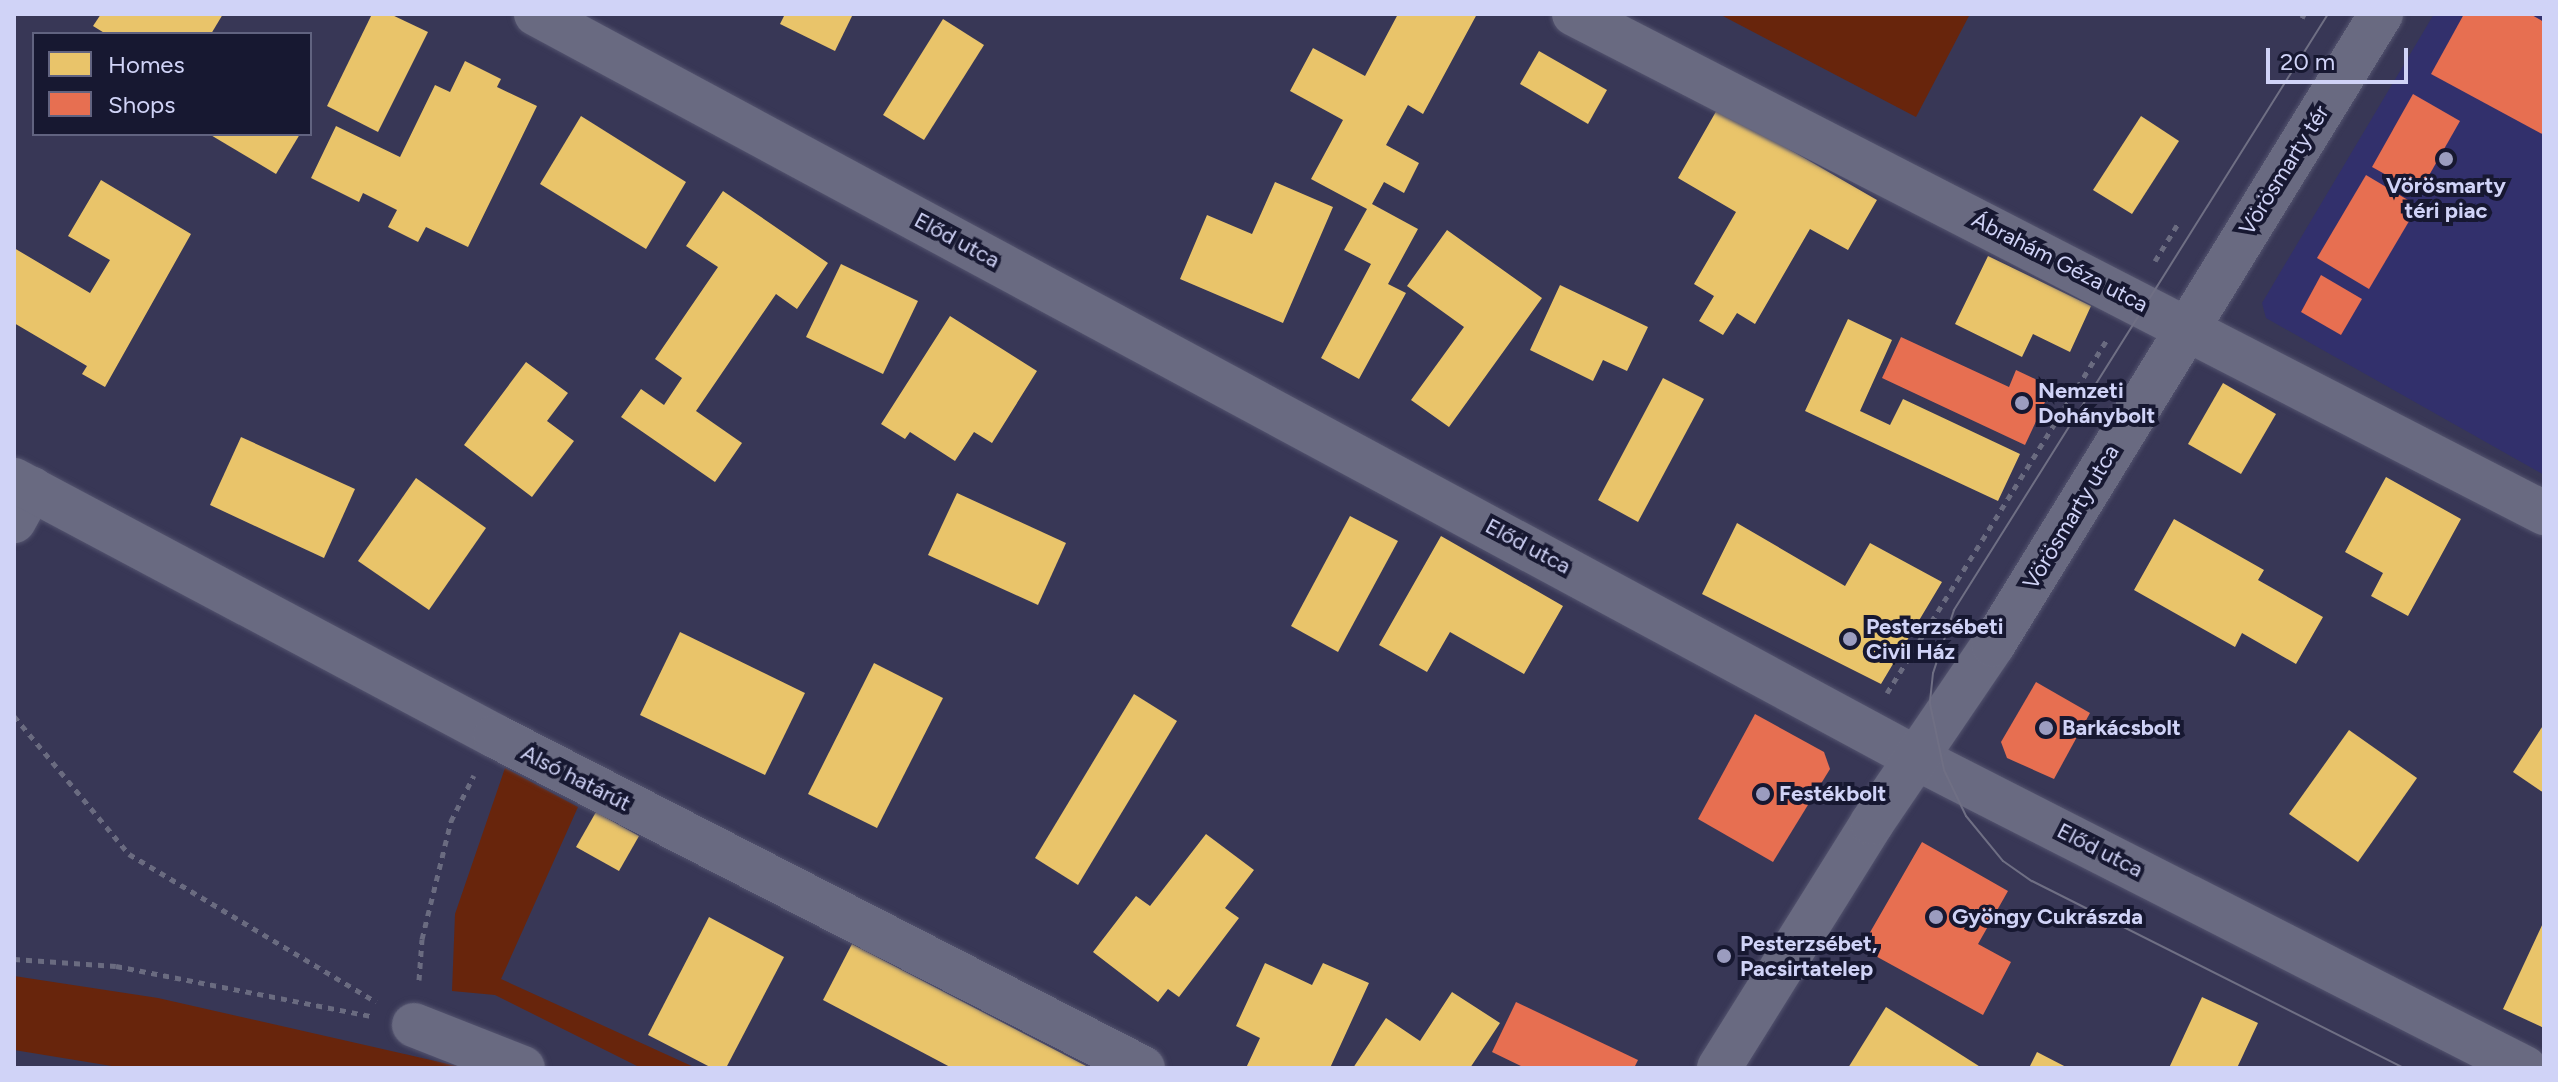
<!DOCTYPE html>
<meta charset="utf-8">
<style>
body{margin:0}
#map{position:relative;width:2558px;height:1082px;overflow:hidden;background:#383756;font-family:Figtree,sans-serif}
div>[style]{position:absolute}
[style*='--x']{left:calc(var(--x)*1px);top:calc(var(--y)*1px);width:calc(var(--w)*1px);rotate:calc(var(--a)*1deg)}
.built>*{inset:0;background:#32306c}
.green>*{inset:0;background:#68250c}
.homes>*{inset:0;background:#e9c46a}
.shops>*{inset:0;background:#e76f51}
.path>*{height:5px;margin-top:-2.5px;transform-origin:0;background:repeating-linear-gradient(90deg,#6a6b80 0 6px,transparent 0 12px)}
.roads{filter:drop-shadow(0 0 2px #53536e) drop-shadow(0 0 2px #53536e)}
.minor>*{height:44px;margin:-22px;padding:0 22px;transform-origin:22px;border-radius:22px;background:#696a81}
.tertiary>*{height:44px;margin:-22px;padding:0 22px;transform-origin:22px;border-radius:22px;background:#696a81}
.tram>*{height:2px;margin:-1px;padding:0 1px;transform-origin:1px;border-radius:1px;background:#6f6f84}
.dots>*{width:22px;height:22px;translate:-50% -50%;box-sizing:border-box;border:4px solid #171831;border-radius:50%}
span{translate:-50% -50%;white-space:nowrap;text-align:center;line-height:1.15;-webkit-text-stroke:8px #171831;paint-order:stroke}
.street-label{font-size:22px;color:#d0d3f7}
.poi-label{font-size:22px;color:#d0d3f7;font-weight:700}
.left{translate:0 -50%;text-align:left}
.frame{position:absolute;inset:0;border:16px solid #d0d3f7;pointer-events:none}
.legend{position:absolute;left:32px;top:32px;width:280px;height:104px;box-sizing:border-box;background:#171831;border:2px solid #616380;margin:0;padding:10px 14px;list-style:none;font-size:24px;color:#d0d3f7}
.legend li{display:flex;align-items:center;gap:16px;height:40px}
.legend b{width:40px;border:2px solid #616380}
.scale{position:absolute;left:2266px;top:48px;width:142px;height:36px;box-sizing:border-box;border:4px solid #d0d3f7;border-top:0;padding-left:10px;font-size:24px;line-height:28px;white-space:nowrap;color:#d0d3f7;-webkit-text-stroke:6px #171831;paint-order:stroke}
</style>
<div id="map">
<div class="built">
<div style="clip-path:polygon(2434px 14px,2544px 14px,2544px 475px,2266px 318px,2262px 303px)"></div>
</div>
<div class="green">
<div style="clip-path:polygon(1719px 14px,1970px 14px,1916px 117px)"></div>
<div style="clip-path:polygon(505px 768px,578px 807px,501px 979px,696px 1068px,641px 1068px,495px 995px,452px 991px,455px 914px)"></div>
<div style="clip-path:polygon(14px 976px,158px 998px,466px 1068px,124px 1068px,14px 1050px)"></div>
</div>
<div class="homes">
<div style="clip-path:polygon(101px 14px,223px 14px,211px 34px,106px 34px,93px 26px)"></div>
<div style="clip-path:polygon(372px 14px,390px 14px,428px 32px,378px 132px,327px 106px)"></div>
<div style="clip-path:polygon(785px 14px,853px 14px,835px 51px,780px 24px)"></div>
<div style="clip-path:polygon(1398px 14px,1477px 14px,1423px 114px,1408px 105px,1386px 145px,1419px 163px,1404px 193px,1384px 182px,1372px 204px,1418px 229px,1388px 284px,1406px 293px,1359px 379px,1321px 358px,1371px 264px,1344px 250px,1367px 209px,1311px 179px,1343px 120px,1290px 91px,1313px 48px,1365px 76px)"></div>
<div style="clip-path:polygon(943px 19px,984px 45px,924px 140px,883px 115px)"></div>
<div style="clip-path:polygon(1539px 51px,1607px 90px,1588px 124px,1520px 84px)"></div>
<div style="clip-path:polygon(465px 61px,501px 79px,497px 87px,537px 106px,468px 247px,426px 227px,418px 242px,388px 227px,397px 210px,363px 193px,359px 202px,311px 178px,336px 126px,400px 157px,435px 85px,450px 92px)"></div>
<div style="clip-path:polygon(1718px 108px,1877px 200px,1848px 250px,1810px 229px,1755px 324px,1737px 313px,1723px 335px,1699px 321px,1714px 296px,1694px 284px,1736px 212px,1678px 178px)"></div>
<div style="clip-path:polygon(581px 116px,686px 182px,646px 249px,540px 184px)"></div>
<div style="clip-path:polygon(2141px 116px,2179px 141px,2132px 214px,2093px 190px)"></div>
<div style="clip-path:polygon(209px 134px,300px 134px,276px 174px)"></div>
<div style="clip-path:polygon(101px 180px,191px 234px,105px 387px,82px 374px,87px 366px,14px 323px,14px 248px,90px 293px,110px 260px,68px 236px)"></div>
<div style="clip-path:polygon(1275px 182px,1333px 207px,1283px 323px,1180px 279px,1207px 215px,1252px 234px)"></div>
<div style="clip-path:polygon(723px 191px,828px 263px,797px 309px,776px 294px,696px 411px,742px 443px,715px 482px,621px 417px,641px 389px,664px 405px,682px 378px,655px 359px,718px 267px,686px 246px)"></div>
<div style="clip-path:polygon(1447px 230px,1542px 298px,1449px 427px,1411px 400px,1464px 327px,1407px 286px)"></div>
<div style="clip-path:polygon(1988px 256px,2091px 306px,2070px 352px,2033px 334px,2022px 357px,1955px 324px)"></div>
<div style="clip-path:polygon(841px 264px,918px 301px,883px 374px,806px 337px)"></div>
<div style="clip-path:polygon(1560px 285px,1648px 327px,1627px 371px,1603px 360px,1593px 381px,1530px 350px)"></div>
<div style="clip-path:polygon(950px 316px,1037px 371px,992px 443px,974px 432px,955px 461px,910px 432px,905px 439px,881px 424px)"></div>
<div style="clip-path:polygon(1848px 319px,1892px 340px,1860px 411px,1890px 425px,1903px 399px,2020px 454px,1998px 501px,1805px 411px)"></div>
<div style="clip-path:polygon(526px 362px,568px 393px,547px 421px,574px 441px,532px 497px,464px 445px)"></div>
<div style="clip-path:polygon(1663px 378px,1704px 399px,1638px 522px,1598px 500px)"></div>
<div style="clip-path:polygon(2223px 383px,2276px 414px,2241px 474px,2188px 444px)"></div>
<div style="clip-path:polygon(241px 437px,355px 489px,324px 558px,210px 505px)"></div>
<div style="clip-path:polygon(2386px 477px,2461px 519px,2408px 616px,2371px 596px,2383px 573px,2345px 552px)"></div>
<div style="clip-path:polygon(416px 478px,486px 528px,429px 610px,358px 561px)"></div>
<div style="clip-path:polygon(957px 493px,1066px 543px,1038px 605px,928px 555px)"></div>
<div style="clip-path:polygon(1350px 516px,1398px 541px,1338px 652px,1291px 626px)"></div>
<div style="clip-path:polygon(2174px 519px,2264px 570px,2258px 580px,2323px 617px,2296px 664px,2242px 633px,2235px 647px,2134px 590px)"></div>
<div style="clip-path:polygon(1737px 523px,1845px 586px,1870px 543px,1942px 582px,1881px 684px,1702px 594px)"></div>
<div style="clip-path:polygon(1441px 536px,1563px 606px,1524px 674px,1450px 632px,1427px 672px,1379px 645px)"></div>
<div style="clip-path:polygon(680px 632px,805px 693px,765px 775px,640px 715px)"></div>
<div style="clip-path:polygon(874px 663px,943px 698px,877px 828px,808px 794px)"></div>
<div style="clip-path:polygon(1134px 694px,1177px 721px,1078px 885px,1035px 858px)"></div>
<div style="clip-path:polygon(2544px 724px,2544px 793px,2513px 772px)"></div>
<div style="clip-path:polygon(2349px 730px,2417px 778px,2358px 862px,2289px 814px)"></div>
<div style="clip-path:polygon(596px 812px,639px 836px,619px 871px,576px 847px)"></div>
<div style="clip-path:polygon(1206px 834px,1254px 870px,1225px 908px,1239px 918px,1179px 997px,1168px 989px,1158px 1002px,1093px 952px,1136px 896px,1150px 906px)"></div>
<div style="clip-path:polygon(709px 917px,784px 957px,726px 1068px,712px 1068px,648px 1035px)"></div>
<div style="clip-path:polygon(2544px 921px,2544px 1028px,2503px 1009px)"></div>
<div style="clip-path:polygon(852px 944px,1090px 1068px,952px 1068px,823px 1000px)"></div>
<div style="clip-path:polygon(1265px 963px,1312px 985px,1323px 963px,1369px 983px,1330px 1068px,1246px 1068px,1260px 1038px,1236px 1026px)"></div>
<div style="clip-path:polygon(1452px 992px,1500px 1023px,1470px 1068px,1353px 1068px,1386px 1018px,1420px 1041px)"></div>
<div style="clip-path:polygon(2202px 997px,2258px 1023px,2237px 1068px,2169px 1068px)"></div>
<div style="clip-path:polygon(1886px 1007px,1982px 1068px,1848px 1068px)"></div>
<div style="clip-path:polygon(2037px 1052px,2068px 1068px,2029px 1068px)"></div>
</div>
<div class="shops">
<div style="clip-path:polygon(2464px 14px,2530px 14px,2544px 22px,2544px 135px,2431px 74px)"></div>
<div style="clip-path:polygon(2413px 94px,2460px 121px,2419px 193px,2372px 167px)"></div>
<div style="clip-path:polygon(2366px 175px,2418px 206px,2369px 289px,2317px 258px)"></div>
<div style="clip-path:polygon(2321px 275px,2362px 299px,2341px 335px,2301px 312px)"></div>
<div style="clip-path:polygon(1901px 337px,2009px 387px,2016px 370px,2052px 387px,2025px 445px,1882px 378px)"></div>
<div style="clip-path:polygon(2036px 682px,2090px 713px,2054px 779px,2007px 758px,2001px 742px)"></div>
<div style="clip-path:polygon(1755px 714px,1824px 752px,1830px 769px,1773px 862px,1698px 819px)"></div>
<div style="clip-path:polygon(1922px 842px,2008px 891px,1978px 944px,2011px 962px,1983px 1015px,1861px 948px)"></div>
<div style="clip-path:polygon(1516px 1002px,1638px 1060px,1634px 1068px,1525px 1068px,1492px 1052px)"></div>
</div>
<div class="path">
<div style="--x:2302;--y:18;--w:4;--a:-63"></div>
<div style="--x:2155;--y:261;--w:46;--a:-58.4"></div>
<div style="--x:1887;--y:693;--w:418;--a:-58.1"></div>
<div style="--x:14;--y:716;--w:180;--a:50.2"></div>
<div style="--x:129;--y:854;--w:288;--a:30.9"></div>
<div style="--x:14;--y:959;--w:102;--a:3.9"></div>
<div style="--x:116;--y:966;--w:259;--a:11.1"></div>
<div style="--x:419;--y:980;--w:41;--a:-85.8"></div>
<div style="--x:422;--y:939;--w:122;--a:-76.2"></div>
<div style="--x:451;--y:821;--w:51;--a:-63.4"></div>
</div>
<div class="roads">
<div class="minor">
<div style="--x:536;--y:14;--w:1568;--a:28.33"></div>
<div style="--x:1916;--y:758;--w:683;--a:26.98"></div>
<div style="--x:1574;--y:14;--w:1091;--a:27.22"></div>
<div style="--x:14;--y:521;--w:37;--a:-61"></div>
<div style="--x:414;--y:1025;--w:117;--a:21.5"></div>
<div style="--x:1719;--y:1068;--w:289;--a:-58"></div>
<div style="--x:1872;--y:823;--w:215;--a:-55.8"></div>
<div style="--x:1993;--y:645;--w:741;--a:-58.41"></div>
</div>
<div class="tertiary">
<div style="--x:14;--y:480;--w:545;--a:28.02"></div>
<div style="--x:495;--y:736;--w:728;--a:27.13"></div>
</div>
</div>
<div class="tram">
<div style="--x:2328;--y:14;--w:704;--a:122.11"></div>
<div style="--x:1954;--y:610;--w:66;--a:108.4"></div>
<div style="--x:1933;--y:673;--w:31;--a:96"></div>
<div style="--x:1930;--y:704;--w:67;--a:78"></div>
<div style="--x:1944;--y:770;--w:51;--a:64.4"></div>
<div style="--x:1966;--y:816;--w:58;--a:50.6"></div>
<div style="--x:2003;--y:861;--w:35;--a:35"></div>
<div style="--x:2032;--y:881;--w:416;--a:26.7"></div>
</div>
<div class="dots">
<div style="left:2446px;top:159px;background:#9b9cbf"></div>
<div style="left:2022px;top:403px;background:#9b9cbf"></div>
<div style="left:1850px;top:639px;background:#9b9cbf"></div>
<div style="left:2046px;top:728px;background:#9b9cbf"></div>
<div style="left:1763px;top:794px;background:#9b9cbf"></div>
<div style="left:1936px;top:917px;background:#9b9cbf"></div>
<div style="left:1724px;top:956px;background:#9b9cbf"></div>
</div>
<div class="street-label">
<span style="left:2284px;top:170px;rotate:-58deg">Vörösmarty tér</span>
<span style="left:957px;top:240px;rotate:28deg">Előd utca</span>
<span style="left:2060px;top:262px;rotate:27deg">Ábrahám Géza utca</span>
<span style="left:2071px;top:517px;rotate:-59deg">Vörösmarty utca</span>
<span style="left:1528px;top:546px;rotate:28deg">Előd utca</span>
<span style="left:576px;top:778px;rotate:27deg">Alsó határút</span>
<span style="left:2100px;top:850px;rotate:27deg">Előd utca</span>
</div>
<div class="poi-label">
<span style="left:2446px;top:198px">Vörösmarty<br>téri piac</span>
<span class="left" style="left:2038px;top:403px">Nemzeti<br>Dohánybolt</span>
<span class="left" style="left:1866px;top:639px">Pesterzsébeti<br>Civil Ház</span>
<span class="left" style="left:2062px;top:728px">Barkácsbolt</span>
<span class="left" style="left:1779px;top:794px">Festékbolt</span>
<span class="left" style="left:1952px;top:917px">Gyöngy Cukrászda</span>
<span class="left" style="left:1740px;top:956px">Pesterzsébet,<br>Pacsirtatelep</span>
</div>
<div class="frame"></div>
<ul class="legend">
<li><b style="height:22px;background:#e9c46a"></b>Homes</li>
<li><b style="height:22px;background:#e76f51"></b>Shops</li>
</ul>
<div class="scale">20 m</div>
</div>
